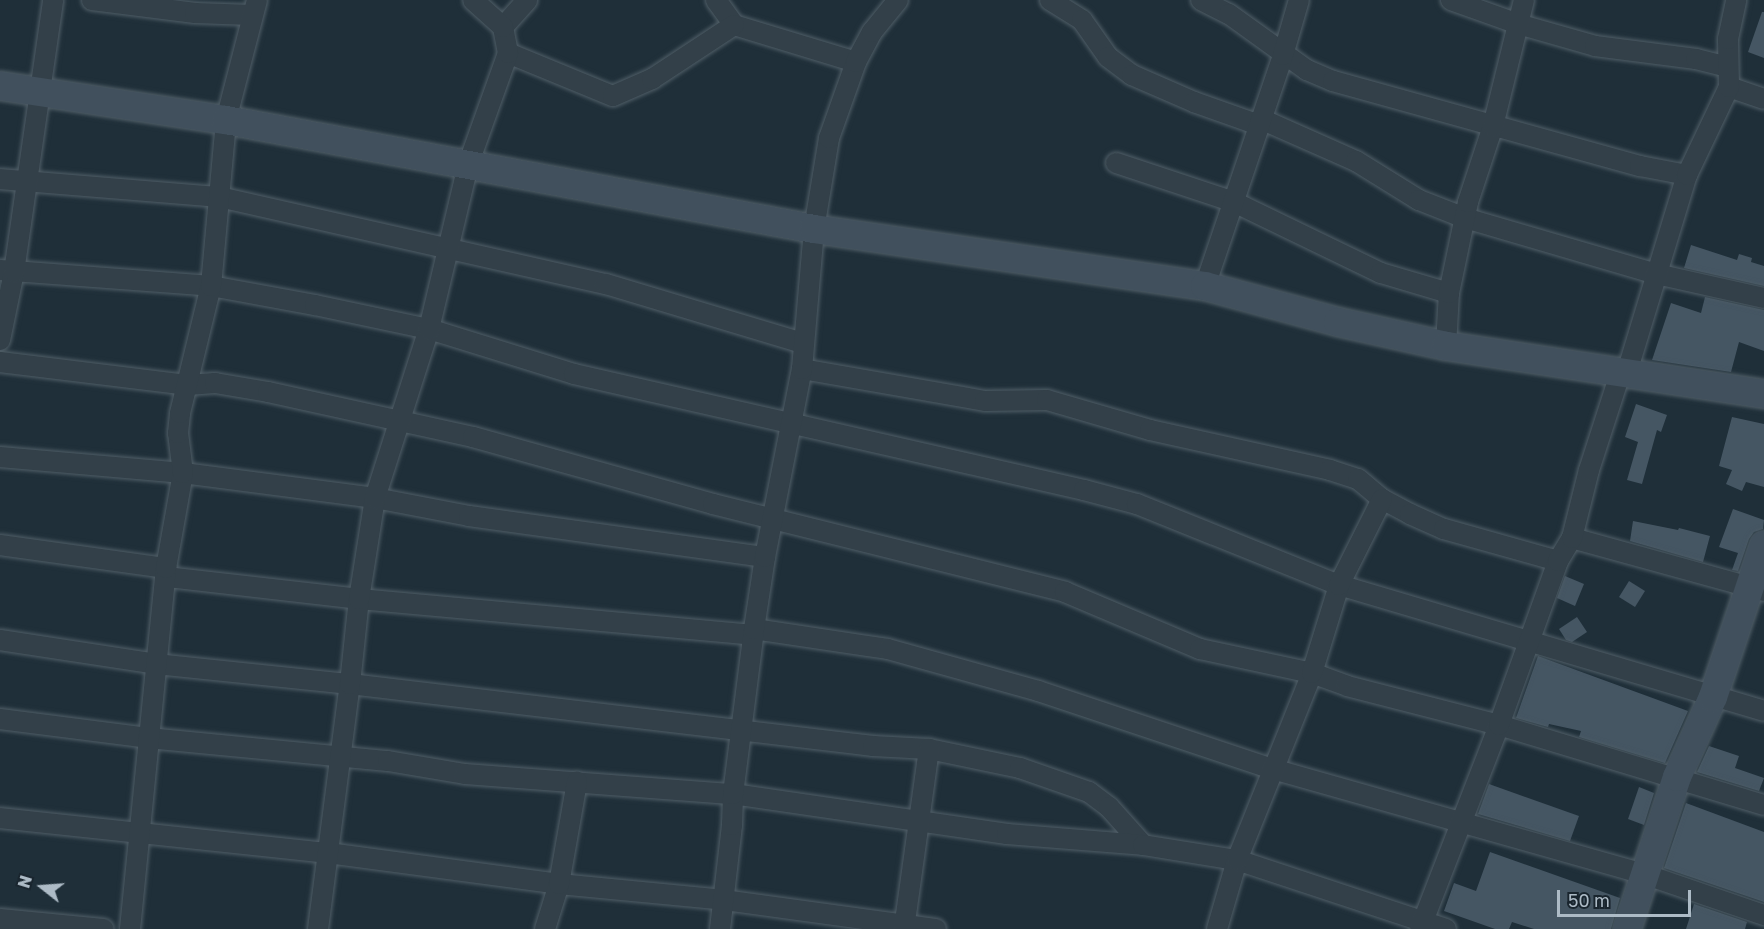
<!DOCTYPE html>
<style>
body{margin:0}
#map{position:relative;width:1764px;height:929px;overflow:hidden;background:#1f2f39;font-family:"Golos Text",sans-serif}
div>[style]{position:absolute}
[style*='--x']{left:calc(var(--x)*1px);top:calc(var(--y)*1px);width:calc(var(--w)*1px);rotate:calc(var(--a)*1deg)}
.building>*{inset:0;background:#455663}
.roads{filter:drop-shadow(0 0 2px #505e67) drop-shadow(0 0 2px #505e67)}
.street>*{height:20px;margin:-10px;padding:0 10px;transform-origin:10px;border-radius:10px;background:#334049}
.secondary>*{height:28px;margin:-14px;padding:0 14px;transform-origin:14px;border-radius:14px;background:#41505d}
span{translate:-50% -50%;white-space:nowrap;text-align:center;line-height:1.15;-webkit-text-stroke:5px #19252e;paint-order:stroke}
.north{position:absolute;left:12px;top:857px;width:60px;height:60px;-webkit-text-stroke:4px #19252e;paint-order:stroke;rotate:287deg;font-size:16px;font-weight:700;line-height:24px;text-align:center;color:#adbbc6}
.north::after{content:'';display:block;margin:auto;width:21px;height:27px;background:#adbbc6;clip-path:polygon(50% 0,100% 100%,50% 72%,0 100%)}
.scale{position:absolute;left:1557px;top:890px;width:134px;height:27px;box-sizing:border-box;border:3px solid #adbbc6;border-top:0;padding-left:8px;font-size:18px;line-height:21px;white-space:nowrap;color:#adbbc6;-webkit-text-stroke:4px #19252e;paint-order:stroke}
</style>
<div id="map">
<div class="building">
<div style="clip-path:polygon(1762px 12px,1764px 12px,1764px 58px,1748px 52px)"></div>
<div style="clip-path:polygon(1691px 245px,1737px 260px,1739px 254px,1752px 258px,1751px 262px,1764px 266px,1764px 286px,1684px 268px)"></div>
<div style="clip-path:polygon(1705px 297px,1764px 310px,1764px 351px,1739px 342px,1731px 372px,1652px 360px,1671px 303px,1701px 313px)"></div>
<div style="clip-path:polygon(1636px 404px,1667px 415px,1661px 432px,1657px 430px,1642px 484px,1627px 480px,1638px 442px,1625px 437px)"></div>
<div style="clip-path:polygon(1732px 417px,1764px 424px,1764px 487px,1746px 482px,1742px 491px,1726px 484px,1732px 470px,1719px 466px)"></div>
<div style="clip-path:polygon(1733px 509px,1764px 520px,1763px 529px,1754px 532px,1749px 539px,1738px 571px,1732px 570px,1738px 553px,1719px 547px)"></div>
<div style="clip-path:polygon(1633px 521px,1678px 530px,1679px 528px,1710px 536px,1703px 562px,1630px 541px)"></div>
<div style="clip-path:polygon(1565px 576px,1584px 584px,1575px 606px,1557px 598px)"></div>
<div style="clip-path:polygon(1629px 581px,1645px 591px,1635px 607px,1619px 597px)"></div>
<div style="clip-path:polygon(1577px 617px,1587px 632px,1572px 642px,1566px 640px,1559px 629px)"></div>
<div style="clip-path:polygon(1538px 656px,1688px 711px,1665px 763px,1579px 737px,1581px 731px,1549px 724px,1548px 727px,1516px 718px)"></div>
<div style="clip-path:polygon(1709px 746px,1739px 756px,1735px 768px,1764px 778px,1759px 791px,1697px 772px)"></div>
<div style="clip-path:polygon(1489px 784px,1579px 816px,1570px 841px,1478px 814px)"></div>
<div style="clip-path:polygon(1639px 787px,1654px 793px,1644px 825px,1628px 819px)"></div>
<div style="clip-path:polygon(1686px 803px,1764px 832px,1764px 902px,1664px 868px)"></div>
<div style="clip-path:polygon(1490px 852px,1620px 898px,1611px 929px,1534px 929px,1512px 922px,1509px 929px,1495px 929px,1444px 911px,1454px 883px,1476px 891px)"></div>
<div style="clip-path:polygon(1694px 904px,1747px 922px,1745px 929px,1686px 929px)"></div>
</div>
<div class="roads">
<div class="street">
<div style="--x:92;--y:0;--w:104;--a:7.2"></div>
<div style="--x:195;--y:13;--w:57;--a:2"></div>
<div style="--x:716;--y:0;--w:31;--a:54"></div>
<div style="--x:734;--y:25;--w:127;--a:16.9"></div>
<div style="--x:1050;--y:0;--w:38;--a:32"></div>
<div style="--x:1082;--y:20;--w:45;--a:54.9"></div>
<div style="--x:1108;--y:57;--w:30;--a:37"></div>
<div style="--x:1132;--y:75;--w:68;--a:23.5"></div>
<div style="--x:1194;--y:102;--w:69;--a:19.5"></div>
<div style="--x:1201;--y:0;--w:31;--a:27"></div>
<div style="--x:1229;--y:14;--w:96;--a:35.7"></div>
<div style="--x:1307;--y:70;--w:28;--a:23"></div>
<div style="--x:1333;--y:81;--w:319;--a:15.5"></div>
<div style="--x:1640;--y:166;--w:48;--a:10.8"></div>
<div style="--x:1451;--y:0;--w:71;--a:19.7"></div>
<div style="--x:1518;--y:24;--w:80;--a:15.9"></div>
<div style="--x:1595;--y:46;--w:102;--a:7.3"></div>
<div style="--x:1696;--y:59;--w:33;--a:14"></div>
<div style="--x:503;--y:27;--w:36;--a:-48"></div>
<div style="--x:508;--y:53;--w:113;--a:22.3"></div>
<div style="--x:613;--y:96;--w:43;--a:-23.6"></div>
<div style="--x:652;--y:79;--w:98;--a:-33.4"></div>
<div style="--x:1729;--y:87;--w:37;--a:19"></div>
<div style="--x:1261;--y:119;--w:104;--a:23.9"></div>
<div style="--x:1356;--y:161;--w:74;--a:31.8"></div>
<div style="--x:1419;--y:200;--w:49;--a:21.4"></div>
<div style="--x:1465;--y:218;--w:199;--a:16.3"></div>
<div style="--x:1656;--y:274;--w:111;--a:12.5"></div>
<div style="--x:1116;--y:163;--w:124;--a:18.3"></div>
<div style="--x:1234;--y:202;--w:163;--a:25.8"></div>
<div style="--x:1381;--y:273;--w:71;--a:16.4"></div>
<div style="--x:0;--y:179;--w:220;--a:4.7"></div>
<div style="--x:219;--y:197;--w:397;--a:12.7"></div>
<div style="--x:606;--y:284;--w:206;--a:16.7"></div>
<div style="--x:0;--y:270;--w:212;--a:4.3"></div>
<div style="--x:211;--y:286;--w:106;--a:10.4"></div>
<div style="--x:315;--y:305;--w:116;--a:11.9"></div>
<div style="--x:429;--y:329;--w:152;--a:17.2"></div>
<div style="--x:574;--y:374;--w:523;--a:12.81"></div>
<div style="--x:1084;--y:490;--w:55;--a:14.8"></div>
<div style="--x:1137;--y:504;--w:218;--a:21.9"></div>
<div style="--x:1339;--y:585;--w:443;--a:16.5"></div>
<div style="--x:1205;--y:286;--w:244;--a:-71.3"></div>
<div style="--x:1283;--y:55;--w:57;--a:-73.8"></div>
<div style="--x:0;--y:340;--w:69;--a:-78.4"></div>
<div style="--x:14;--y:272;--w:275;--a:-81.8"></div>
<div style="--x:1446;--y:346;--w:53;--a:-86.8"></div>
<div style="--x:1449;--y:293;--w:93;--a:-78.2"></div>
<div style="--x:1468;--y:202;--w:80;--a:-71.8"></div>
<div style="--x:1493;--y:126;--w:130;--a:-76.2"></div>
<div style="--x:0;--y:362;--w:188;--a:7"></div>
<div style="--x:187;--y:385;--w:28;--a:-4"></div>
<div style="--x:215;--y:383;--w:54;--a:9.6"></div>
<div style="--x:268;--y:392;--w:210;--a:12.4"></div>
<div style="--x:473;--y:437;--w:249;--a:15.6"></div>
<div style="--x:713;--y:504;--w:363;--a:14"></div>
<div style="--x:1065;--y:592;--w:147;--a:22.9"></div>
<div style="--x:1200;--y:649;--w:115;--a:12.1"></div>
<div style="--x:1312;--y:673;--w:37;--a:20"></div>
<div style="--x:1347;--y:686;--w:157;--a:14.4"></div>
<div style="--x:1499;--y:725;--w:277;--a:16.8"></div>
<div style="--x:802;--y:369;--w:186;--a:9.9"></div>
<div style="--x:985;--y:401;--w:62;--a:-0.9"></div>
<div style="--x:1047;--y:400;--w:107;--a:16.2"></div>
<div style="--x:1150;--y:430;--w:184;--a:12.5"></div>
<div style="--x:1330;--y:470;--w:29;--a:18"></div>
<div style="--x:1358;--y:479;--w:31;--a:40"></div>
<div style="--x:1382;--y:499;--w:32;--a:28"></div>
<div style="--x:1410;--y:514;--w:37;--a:24"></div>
<div style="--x:1444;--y:529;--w:118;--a:15.7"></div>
<div style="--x:1627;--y:372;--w:206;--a:-73.1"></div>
<div style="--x:1687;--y:175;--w:98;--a:-64.5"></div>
<div style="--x:1729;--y:87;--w:48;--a:-91.2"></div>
<div style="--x:1728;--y:39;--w:40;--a:-78"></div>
<div style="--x:0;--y:457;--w:184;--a:5"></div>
<div style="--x:183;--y:473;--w:194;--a:7.4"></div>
<div style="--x:375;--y:498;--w:96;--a:10.8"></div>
<div style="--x:469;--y:516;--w:299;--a:7.9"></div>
<div style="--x:1572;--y:538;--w:199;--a:15.4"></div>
<div style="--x:0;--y:545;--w:168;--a:7.9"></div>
<div style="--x:167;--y:577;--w:193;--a:6.5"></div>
<div style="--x:359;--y:599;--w:396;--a:5.2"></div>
<div style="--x:754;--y:629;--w:135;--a:8.5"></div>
<div style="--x:888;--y:649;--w:156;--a:15.6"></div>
<div style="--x:1038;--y:691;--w:248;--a:18.4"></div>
<div style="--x:1273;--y:769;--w:386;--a:15.8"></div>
<div style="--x:1644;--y:874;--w:127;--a:18.9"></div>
<div style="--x:0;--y:640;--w:158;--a:8.7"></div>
<div style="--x:156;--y:664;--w:195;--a:5.9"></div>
<div style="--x:350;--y:684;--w:527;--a:6.76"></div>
<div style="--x:873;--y:746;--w:56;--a:3.1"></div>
<div style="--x:929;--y:749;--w:93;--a:11.8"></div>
<div style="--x:1020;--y:768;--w:73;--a:19.2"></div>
<div style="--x:1089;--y:792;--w:25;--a:37"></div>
<div style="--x:1109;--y:807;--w:51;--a:48.2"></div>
<div style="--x:0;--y:719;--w:149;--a:7.3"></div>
<div style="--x:148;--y:738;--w:241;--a:5.5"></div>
<div style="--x:388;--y:761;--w:78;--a:9.6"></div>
<div style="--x:465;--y:774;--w:269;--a:4.3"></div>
<div style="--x:733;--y:794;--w:277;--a:8.3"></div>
<div style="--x:1007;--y:834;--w:136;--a:4.6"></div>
<div style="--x:1143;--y:845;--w:95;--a:9.1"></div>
<div style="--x:1237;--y:860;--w:220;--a:18.3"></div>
<div style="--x:0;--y:818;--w:330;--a:6.1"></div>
<div style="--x:328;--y:853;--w:233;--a:7.6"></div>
<div style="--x:559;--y:884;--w:166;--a:5.5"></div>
<div style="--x:724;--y:900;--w:214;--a:7.8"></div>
<div style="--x:0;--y:919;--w:104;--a:5.5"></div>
<div style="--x:130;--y:929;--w:363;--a:-84.3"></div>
<div style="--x:166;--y:568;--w:97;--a:-79.9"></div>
<div style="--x:183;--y:473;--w:40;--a:-97.1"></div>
<div style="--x:178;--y:433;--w:20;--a:-84"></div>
<div style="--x:180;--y:413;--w:131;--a:-76.3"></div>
<div style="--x:211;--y:286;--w:167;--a:-84.8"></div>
<div style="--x:226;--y:120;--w:124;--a:-75.5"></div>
<div style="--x:318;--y:929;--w:247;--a:-82.6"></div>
<div style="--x:350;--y:684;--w:85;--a:-84"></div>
<div style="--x:359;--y:599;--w:102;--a:-81"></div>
<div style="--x:375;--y:498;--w:177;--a:-72.3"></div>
<div style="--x:429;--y:329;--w:169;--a:-76.6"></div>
<div style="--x:468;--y:165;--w:119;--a:-70.3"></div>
<div style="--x:508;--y:53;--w:26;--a:-101"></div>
<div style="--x:503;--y:27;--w:40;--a:-138"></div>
<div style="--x:545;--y:929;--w:47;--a:-72.7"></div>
<div style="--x:559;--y:884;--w:104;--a:-80"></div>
<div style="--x:720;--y:929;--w:105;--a:-83.4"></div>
<div style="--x:732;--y:825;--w:31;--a:-88"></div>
<div style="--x:733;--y:794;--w:166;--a:-82.7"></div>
<div style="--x:754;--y:629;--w:73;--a:-81.3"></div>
<div style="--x:765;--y:557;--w:192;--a:-78.9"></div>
<div style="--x:802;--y:369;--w:141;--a:-85.1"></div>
<div style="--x:814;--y:229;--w:92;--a:-80.6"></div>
<div style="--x:829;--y:138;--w:81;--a:-70.4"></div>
<div style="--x:856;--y:62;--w:34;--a:-62"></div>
<div style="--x:872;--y:32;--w:41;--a:-50.9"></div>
<div style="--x:904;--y:929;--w:182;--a:-82.1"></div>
<div style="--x:1217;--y:929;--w:72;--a:-73.8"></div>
<div style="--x:1237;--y:860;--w:201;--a:-68.1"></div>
<div style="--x:1312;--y:673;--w:92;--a:-72.9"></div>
<div style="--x:1339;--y:585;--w:96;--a:-63.4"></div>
<div style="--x:1420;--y:929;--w:219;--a:-68.8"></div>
<div style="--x:1499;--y:725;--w:174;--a:-70.2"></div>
<div style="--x:1558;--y:561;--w:27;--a:-59"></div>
<div style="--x:1572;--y:538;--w:70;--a:-76"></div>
<div style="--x:1589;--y:470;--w:104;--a:-72.1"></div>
</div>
<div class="secondary">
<div style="--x:0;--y:86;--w:229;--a:8.6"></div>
<div style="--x:226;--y:120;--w:598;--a:10.5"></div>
<div style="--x:814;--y:229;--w:395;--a:8.3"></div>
<div style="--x:1205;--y:286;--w:138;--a:15.1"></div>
<div style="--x:1338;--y:322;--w:111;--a:12.5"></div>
<div style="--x:1446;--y:346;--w:322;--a:8.6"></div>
<div style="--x:1627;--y:929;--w:160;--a:-71.8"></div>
<div style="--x:1677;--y:777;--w:88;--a:-65.8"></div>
<div style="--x:1713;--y:697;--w:160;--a:-71.5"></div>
</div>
</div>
<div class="north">N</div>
<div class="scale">50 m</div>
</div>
